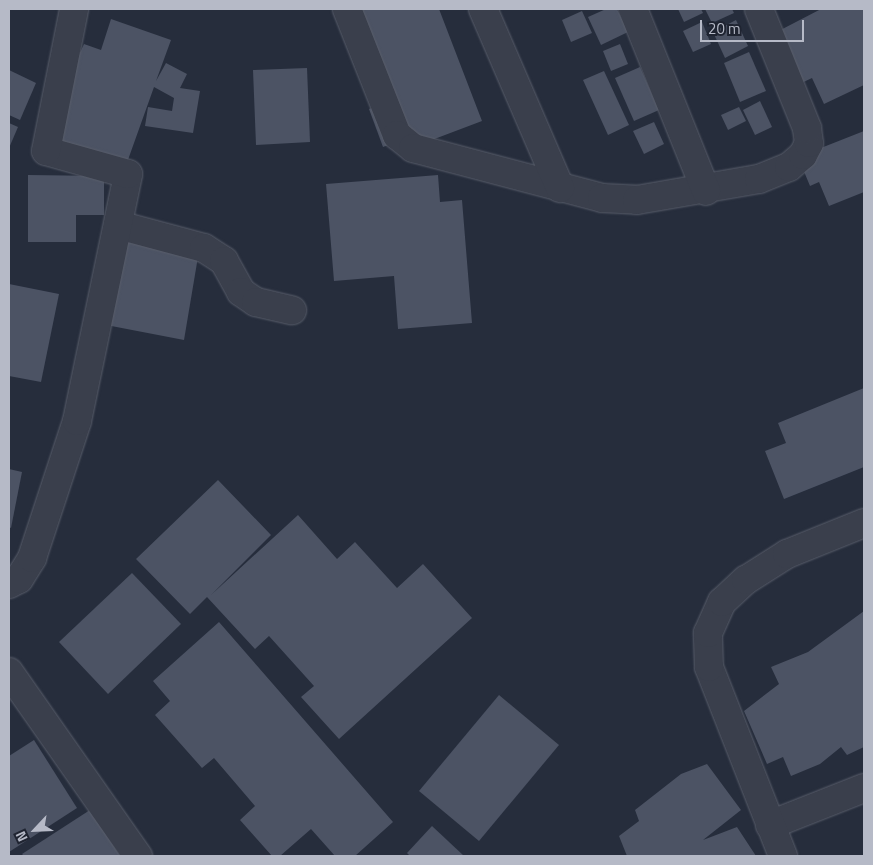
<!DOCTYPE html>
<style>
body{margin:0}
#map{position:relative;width:873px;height:865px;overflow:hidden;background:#262d3c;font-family:"Titillium Web",sans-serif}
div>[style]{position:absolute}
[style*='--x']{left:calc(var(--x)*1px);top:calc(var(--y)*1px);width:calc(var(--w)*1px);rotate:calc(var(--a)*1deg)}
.building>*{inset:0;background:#4c5364}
.roads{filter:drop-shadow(0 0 1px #585d6a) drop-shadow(0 0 1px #585d6a)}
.street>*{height:28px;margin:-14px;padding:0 14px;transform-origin:14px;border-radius:14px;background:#3a3f4c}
span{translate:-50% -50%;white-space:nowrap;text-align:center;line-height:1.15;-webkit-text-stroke:4px #1f2431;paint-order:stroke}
.frame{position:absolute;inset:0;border:10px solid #b6bac7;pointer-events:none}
.north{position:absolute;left:10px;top:805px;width:50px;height:50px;-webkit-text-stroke:4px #1f2431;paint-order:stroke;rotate:245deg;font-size:14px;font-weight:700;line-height:20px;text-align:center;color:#b6bac7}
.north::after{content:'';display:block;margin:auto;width:18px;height:22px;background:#b6bac7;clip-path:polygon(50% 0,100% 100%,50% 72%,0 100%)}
.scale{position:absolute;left:700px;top:20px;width:104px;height:22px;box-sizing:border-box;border:2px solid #b6bac7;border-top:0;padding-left:6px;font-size:15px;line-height:18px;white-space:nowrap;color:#b6bac7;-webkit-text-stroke:4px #1f2431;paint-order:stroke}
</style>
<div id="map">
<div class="building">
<div style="clip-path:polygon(333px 9px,439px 9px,482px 121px,408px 149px,404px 139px,383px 147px,369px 109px,385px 104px,345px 40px)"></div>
<div style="clip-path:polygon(606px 9px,617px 9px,628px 32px,601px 45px,588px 17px)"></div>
<div style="clip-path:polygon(678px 9px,701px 9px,703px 13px,684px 22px)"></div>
<div style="clip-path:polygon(705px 9px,732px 9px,734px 13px,712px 23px)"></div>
<div style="clip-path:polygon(821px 9px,864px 9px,864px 85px,824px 104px,812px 78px,791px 88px,767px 37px)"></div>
<div style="clip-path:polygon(582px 11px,592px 33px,571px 42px,562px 20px)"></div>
<div style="clip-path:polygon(111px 19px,171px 40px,156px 81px,166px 63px,187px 74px,180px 88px,200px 91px,193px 133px,145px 126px,148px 107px,172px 111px,174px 98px,154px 87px,124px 171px,40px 140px,84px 44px,101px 50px)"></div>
<div style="clip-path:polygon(736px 20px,748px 46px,725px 58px,713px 32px)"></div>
<div style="clip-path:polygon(702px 22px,711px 44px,693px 52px,683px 31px)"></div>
<div style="clip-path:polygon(620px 44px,628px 64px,611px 71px,603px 51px)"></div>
<div style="clip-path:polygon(749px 52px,766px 91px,740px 102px,724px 63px)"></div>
<div style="clip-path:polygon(640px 67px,659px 110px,634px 121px,615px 78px)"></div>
<div style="clip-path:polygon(307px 68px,310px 142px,256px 145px,253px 70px)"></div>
<div style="clip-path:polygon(9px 70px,36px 83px,20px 120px,9px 115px)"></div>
<div style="clip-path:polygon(604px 71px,629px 125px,608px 135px,583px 80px)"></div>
<div style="clip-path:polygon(760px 101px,772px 127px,755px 135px,743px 110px)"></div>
<div style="clip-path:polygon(739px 107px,746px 121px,728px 130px,721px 115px)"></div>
<div style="clip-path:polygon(654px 122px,664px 144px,644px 154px,633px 131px)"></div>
<div style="clip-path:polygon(9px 123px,18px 127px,9px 148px)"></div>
<div style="clip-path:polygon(864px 131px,864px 192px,829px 206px,819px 182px,810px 186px,798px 157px)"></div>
<div style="clip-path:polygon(28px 175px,104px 176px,104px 215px,76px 215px,76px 242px,28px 242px)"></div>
<div style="clip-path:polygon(438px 175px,440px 202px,462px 200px,472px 323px,398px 329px,394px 276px,334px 281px,326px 184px)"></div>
<div style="clip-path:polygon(118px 230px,200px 245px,184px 340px,101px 324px)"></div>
<div style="clip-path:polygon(9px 284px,59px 294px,41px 382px,9px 376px)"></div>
<div style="clip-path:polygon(864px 388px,864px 467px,784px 499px,765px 451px,786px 443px,778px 423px)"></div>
<div style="clip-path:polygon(9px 469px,22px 472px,11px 528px,9px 527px)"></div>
<div style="clip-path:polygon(218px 480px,271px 535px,211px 595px,298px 515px,337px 559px,355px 542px,397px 588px,423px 564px,472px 618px,339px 739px,301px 697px,314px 686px,269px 636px,255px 649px,207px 597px,190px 614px,136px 559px)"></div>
<div style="clip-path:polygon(132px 573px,181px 624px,108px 694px,59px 642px)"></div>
<div style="clip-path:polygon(864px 611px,864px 747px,847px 755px,841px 747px,820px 764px,791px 776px,783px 757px,767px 764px,744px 711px,779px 684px,771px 667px,808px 652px)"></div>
<div style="clip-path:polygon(219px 622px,393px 822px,355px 856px,335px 856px,311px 829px,280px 856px,272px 856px,240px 820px,255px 806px,214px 758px,202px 768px,155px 715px,170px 701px,153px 681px)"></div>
<div style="clip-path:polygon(499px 695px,559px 745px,479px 841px,419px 791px)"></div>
<div style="clip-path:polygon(34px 740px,77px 808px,9px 852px,9px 756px)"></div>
<div style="clip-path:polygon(707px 764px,741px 810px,703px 840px,737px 827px,756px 856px,627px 856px,619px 836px,639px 821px,635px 810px,681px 774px)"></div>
<div style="clip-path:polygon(90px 810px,120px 856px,24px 856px,22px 854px)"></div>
<div style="clip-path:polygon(432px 826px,464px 856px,410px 856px,407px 853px)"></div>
</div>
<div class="roads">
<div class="street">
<div style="--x:347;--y:9;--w:136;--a:68.4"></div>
<div style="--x:397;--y:135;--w:21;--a:39"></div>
<div style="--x:413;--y:148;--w:196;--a:14.8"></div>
<div style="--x:602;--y:198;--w:35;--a:3"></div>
<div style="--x:637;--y:200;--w:124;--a:-9.8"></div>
<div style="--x:759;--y:179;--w:32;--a:-22"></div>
<div style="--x:789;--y:167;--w:18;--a:-41"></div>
<div style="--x:803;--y:155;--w:13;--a:-63"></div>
<div style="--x:809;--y:143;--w:15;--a:-98"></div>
<div style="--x:807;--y:128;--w:128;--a:-112"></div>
<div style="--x:483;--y:9;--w:195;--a:66.7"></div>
<div style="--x:633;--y:9;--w:196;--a:68.1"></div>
<div style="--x:118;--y:225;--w:89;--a:15"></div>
<div style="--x:204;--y:248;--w:24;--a:33"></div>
<div style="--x:224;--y:261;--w:35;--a:61"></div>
<div style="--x:241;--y:292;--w:18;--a:34"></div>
<div style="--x:256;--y:302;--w:37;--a:13"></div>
<div style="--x:9;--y:584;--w:11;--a:-27"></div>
<div style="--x:19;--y:579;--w:25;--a:-58"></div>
<div style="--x:32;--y:558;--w:144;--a:-71.8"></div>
<div style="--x:77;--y:421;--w:252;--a:-78.3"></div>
<div style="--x:128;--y:174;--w:85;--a:-164.3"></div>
<div style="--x:46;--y:151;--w:145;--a:-78.8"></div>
<div style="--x:9;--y:672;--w:225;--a:55"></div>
<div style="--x:770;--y:825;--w:101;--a:-21.5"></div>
<div style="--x:783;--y:856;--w:203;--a:-111.4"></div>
<div style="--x:709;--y:667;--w:34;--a:-92"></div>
<div style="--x:708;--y:633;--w:34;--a:-66"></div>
<div style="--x:722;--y:602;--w:33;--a:-43"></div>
<div style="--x:746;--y:580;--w:49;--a:-32.4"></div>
<div style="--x:787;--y:554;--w:83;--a:-21.9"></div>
</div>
</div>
<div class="frame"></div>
<div class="north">N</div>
<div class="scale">20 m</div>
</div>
